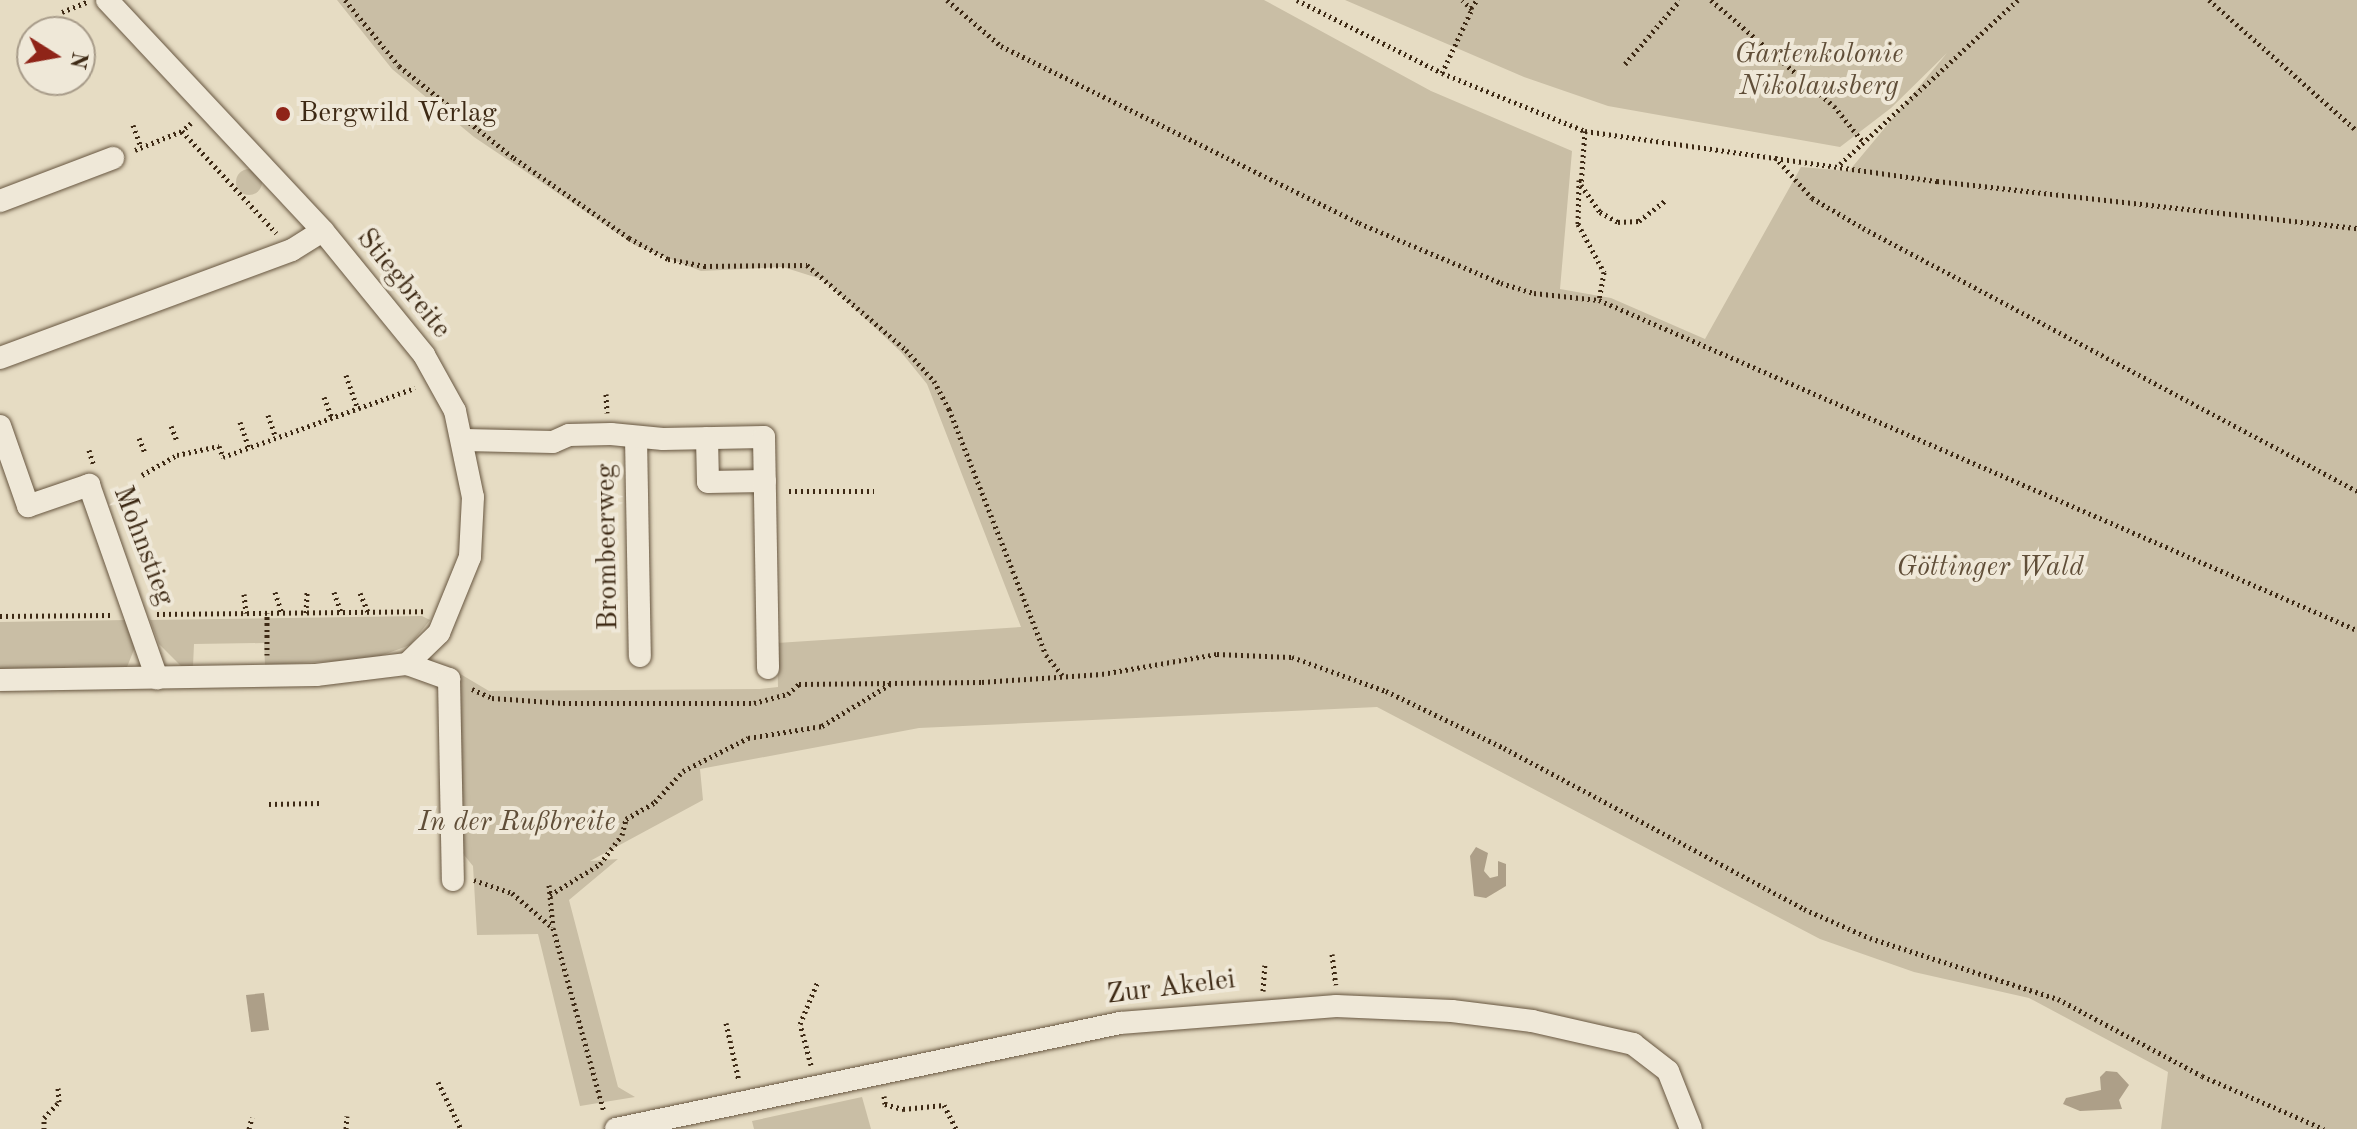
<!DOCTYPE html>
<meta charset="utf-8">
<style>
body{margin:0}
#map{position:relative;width:2357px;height:1129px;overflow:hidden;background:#e6dcc3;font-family:"Old Standard TT",serif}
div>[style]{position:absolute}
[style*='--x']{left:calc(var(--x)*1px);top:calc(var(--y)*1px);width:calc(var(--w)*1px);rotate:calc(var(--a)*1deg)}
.green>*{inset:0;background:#c9bea5}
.round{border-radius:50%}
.water>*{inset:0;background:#ad9f88}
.path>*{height:5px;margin-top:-2.5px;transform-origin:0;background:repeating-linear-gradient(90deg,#3d2914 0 2px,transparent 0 6px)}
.roads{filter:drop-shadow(0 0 2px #675640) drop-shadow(0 0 2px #675640)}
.minor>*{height:22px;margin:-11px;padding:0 11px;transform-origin:11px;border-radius:11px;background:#efe8d8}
.dots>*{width:22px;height:22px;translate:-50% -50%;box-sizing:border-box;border:4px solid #efe8d8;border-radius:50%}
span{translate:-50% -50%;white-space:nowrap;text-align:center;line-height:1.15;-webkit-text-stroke:8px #efe8d8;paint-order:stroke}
.park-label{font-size:28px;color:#604e38;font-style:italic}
.poi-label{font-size:28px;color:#3d2914}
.left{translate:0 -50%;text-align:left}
.street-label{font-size:28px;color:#3d2914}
.north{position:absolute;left:16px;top:16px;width:80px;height:80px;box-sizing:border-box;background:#efe8d8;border:2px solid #a89c8a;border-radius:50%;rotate:101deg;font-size:22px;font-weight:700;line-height:32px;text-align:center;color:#3d2914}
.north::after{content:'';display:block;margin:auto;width:28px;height:36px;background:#8f2418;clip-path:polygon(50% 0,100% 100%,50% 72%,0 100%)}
</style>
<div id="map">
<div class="green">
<div style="clip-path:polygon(337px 0,1264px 0,1431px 91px,1572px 151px,1560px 289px,1611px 298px,1705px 339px,1801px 167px,1849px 171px,1947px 53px,1891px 108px,1840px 147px,1608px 106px,1524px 77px,1345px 0,2357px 0,2357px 1129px,2161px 1129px,2168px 1072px,2029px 998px,1914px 972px,1820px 939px,1377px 707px,919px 728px,700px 769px,703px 800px,590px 861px,618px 859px,569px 900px,618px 1087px,635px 1097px,580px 1106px,538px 934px,477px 935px,473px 866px,460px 850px,457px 672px,489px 691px,760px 689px,778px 687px,777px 643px,1021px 627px,927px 384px,901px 352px,824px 280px,783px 267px,701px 271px,635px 245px,474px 137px,392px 69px)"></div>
<div class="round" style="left:236px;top:169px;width:26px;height:26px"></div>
<div style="clip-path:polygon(422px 616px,430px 620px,410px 645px,372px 659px,265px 665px,264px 643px,194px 644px,193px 666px,181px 666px,159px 644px,150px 620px)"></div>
<div style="clip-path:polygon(128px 620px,137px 642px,127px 667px,0 669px,0 622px)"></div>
<div style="clip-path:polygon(862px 1097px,871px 1129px,754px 1129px,752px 1121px)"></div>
</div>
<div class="water">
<div style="clip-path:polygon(1476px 847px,1488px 853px,1484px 871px,1490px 878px,1498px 876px,1498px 861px,1506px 864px,1506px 886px,1486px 898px,1474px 896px,1470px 856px)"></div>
<div style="clip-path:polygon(264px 993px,269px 1030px,251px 1032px,246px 995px)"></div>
<div style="clip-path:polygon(2106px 1071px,2117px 1072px,2129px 1085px,2119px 1100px,2122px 1109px,2080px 1111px,2063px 1104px,2066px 1098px,2101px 1090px,2100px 1077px)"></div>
</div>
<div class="path">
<div style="--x:345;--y:0;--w:85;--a:50.7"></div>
<div style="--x:399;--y:66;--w:147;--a:38.7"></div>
<div style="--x:514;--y:158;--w:140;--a:34.8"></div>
<div style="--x:629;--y:238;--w:44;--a:28.3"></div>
<div style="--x:668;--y:259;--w:37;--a:11"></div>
<div style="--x:704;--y:266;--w:103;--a:-0.6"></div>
<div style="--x:807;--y:265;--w:130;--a:40.6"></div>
<div style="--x:906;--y:350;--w:42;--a:47.9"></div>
<div style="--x:934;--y:381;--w:32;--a:62"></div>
<div style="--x:949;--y:409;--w:264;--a:68.5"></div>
<div style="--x:1046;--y:655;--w:26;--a:51"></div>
<div style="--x:947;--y:0;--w:71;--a:40.4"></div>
<div style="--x:1001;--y:46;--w:399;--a:26.3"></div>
<div style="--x:1359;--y:223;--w:154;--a:22.9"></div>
<div style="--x:1501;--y:283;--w:34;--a:17"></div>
<div style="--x:1534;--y:293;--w:65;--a:6.1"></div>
<div style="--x:1599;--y:300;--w:827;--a:23.53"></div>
<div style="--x:1297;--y:0;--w:162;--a:26.7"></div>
<div style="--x:1442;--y:73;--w:154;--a:22.1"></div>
<div style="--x:1585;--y:131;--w:356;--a:8.1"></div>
<div style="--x:1937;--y:181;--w:423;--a:6.4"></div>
<div style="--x:1711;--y:0;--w:162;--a:40.8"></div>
<div style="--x:1834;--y:106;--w:48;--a:51"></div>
<div style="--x:2209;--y:0;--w:198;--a:41.5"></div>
<div style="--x:1471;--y:8;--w:10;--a:-53"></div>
<div style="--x:62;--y:12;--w:27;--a:-22"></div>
<div style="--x:1625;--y:64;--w:84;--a:-49.3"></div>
<div style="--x:1442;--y:73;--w:71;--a:-64.9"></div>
<div style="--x:1472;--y:9;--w:13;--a:-138"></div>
<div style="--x:191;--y:123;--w:12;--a:138"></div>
<div style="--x:182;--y:131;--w:139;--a:47.3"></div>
<div style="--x:133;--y:125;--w:23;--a:70"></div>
<div style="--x:1585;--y:131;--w:54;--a:94.2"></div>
<div style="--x:1581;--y:185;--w:33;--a:55"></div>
<div style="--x:1600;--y:212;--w:21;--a:29"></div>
<div style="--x:1618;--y:222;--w:21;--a:-3"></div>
<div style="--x:1639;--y:221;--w:33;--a:-38"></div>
<div style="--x:135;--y:150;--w:51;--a:-22"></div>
<div style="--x:1775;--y:157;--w:55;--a:47.9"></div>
<div style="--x:1812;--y:198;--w:59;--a:30.5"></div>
<div style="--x:1863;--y:228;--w:560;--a:28.03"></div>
<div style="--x:1840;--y:164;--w:242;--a:-42.7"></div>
<div style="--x:1579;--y:180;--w:44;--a:91.3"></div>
<div style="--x:1578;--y:224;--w:55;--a:61.6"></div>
<div style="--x:1604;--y:272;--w:28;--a:100"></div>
<div style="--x:346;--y:375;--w:36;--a:71"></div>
<div style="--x:606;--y:394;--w:19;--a:87"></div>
<div style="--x:324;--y:397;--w:22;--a:69"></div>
<div style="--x:268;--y:415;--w:24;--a:71"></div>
<div style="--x:240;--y:422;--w:28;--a:71"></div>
<div style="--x:171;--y:426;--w:16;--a:68"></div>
<div style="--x:139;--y:438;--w:16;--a:68"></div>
<div style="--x:89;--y:450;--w:14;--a:73"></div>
<div style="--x:142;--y:475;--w:40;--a:-29.7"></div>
<div style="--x:177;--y:455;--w:43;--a:-12.1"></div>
<div style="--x:219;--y:446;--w:12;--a:70"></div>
<div style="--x:223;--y:457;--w:204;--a:-19.8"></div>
<div style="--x:789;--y:491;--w:85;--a:0"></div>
<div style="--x:275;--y:592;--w:22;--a:72"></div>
<div style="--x:334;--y:592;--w:21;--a:71"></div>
<div style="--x:360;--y:593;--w:21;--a:67"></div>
<div style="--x:244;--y:594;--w:19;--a:84"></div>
<div style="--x:306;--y:613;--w:22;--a:-87"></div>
<div style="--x:157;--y:614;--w:266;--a:-0.6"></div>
<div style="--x:0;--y:616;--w:111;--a:-0.5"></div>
<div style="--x:267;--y:655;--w:42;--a:-90"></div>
<div style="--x:472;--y:689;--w:22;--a:24"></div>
<div style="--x:492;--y:698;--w:71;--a:4"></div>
<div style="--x:563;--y:703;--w:191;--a:0"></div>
<div style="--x:754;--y:703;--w:35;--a:-15"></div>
<div style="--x:788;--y:694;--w:15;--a:-42"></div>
<div style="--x:799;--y:684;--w:183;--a:-0.6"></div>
<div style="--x:982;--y:682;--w:120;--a:-3.8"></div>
<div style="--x:1102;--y:674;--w:117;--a:-9.9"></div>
<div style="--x:1217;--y:654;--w:75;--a:2.3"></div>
<div style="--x:1292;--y:657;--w:100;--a:19.9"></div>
<div style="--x:1386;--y:691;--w:131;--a:25.8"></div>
<div style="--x:1504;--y:748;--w:340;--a:28.2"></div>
<div style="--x:1804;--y:909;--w:72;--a:23.7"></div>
<div style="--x:1870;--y:938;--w:198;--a:18"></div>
<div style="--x:2058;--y:999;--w:163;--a:28.1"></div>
<div style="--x:2202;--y:1076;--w:133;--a:23.5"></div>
<div style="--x:269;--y:804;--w:51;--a:-1.1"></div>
<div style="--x:474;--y:880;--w:40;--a:18.9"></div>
<div style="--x:512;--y:893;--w:54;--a:40.5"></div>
<div style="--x:553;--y:928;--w:191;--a:74.5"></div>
<div style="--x:549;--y:885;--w:42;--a:84.6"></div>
<div style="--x:550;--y:895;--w:59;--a:-31.8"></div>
<div style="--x:600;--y:864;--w:36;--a:-53"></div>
<div style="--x:622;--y:835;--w:16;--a:-76"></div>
<div style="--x:626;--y:819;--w:34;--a:-30"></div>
<div style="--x:655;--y:802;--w:42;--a:-47.9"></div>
<div style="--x:683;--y:771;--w:73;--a:-26.9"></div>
<div style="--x:748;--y:738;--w:75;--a:-9.2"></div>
<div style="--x:822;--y:726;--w:82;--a:-31.6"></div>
<div style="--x:1332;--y:954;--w:31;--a:83"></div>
<div style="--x:1145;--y:982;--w:17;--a:83"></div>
<div style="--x:1263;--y:991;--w:26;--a:-86"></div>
<div style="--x:726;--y:1023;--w:59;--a:77.4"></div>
<div style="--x:811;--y:1065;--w:42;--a:-105"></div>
<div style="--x:800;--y:1024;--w:47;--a:-67.3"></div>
<div style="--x:438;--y:1082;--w:52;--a:63.9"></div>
<div style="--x:884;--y:1096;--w:8;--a:83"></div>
<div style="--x:885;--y:1104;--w:19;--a:16"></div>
<div style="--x:903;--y:1109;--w:41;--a:-5.6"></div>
<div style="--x:944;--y:1105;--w:27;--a:63"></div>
<div style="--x:44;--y:1129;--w:11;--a:-90"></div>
<div style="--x:44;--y:1118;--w:22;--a:-47"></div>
<div style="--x:59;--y:1102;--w:14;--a:-94"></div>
<div style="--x:249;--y:1129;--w:12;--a:-76"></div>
<div style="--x:346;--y:1129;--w:13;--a:-86"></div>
</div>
<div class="roads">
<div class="minor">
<div style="--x:107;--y:0;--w:316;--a:46.9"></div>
<div style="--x:323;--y:231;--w:160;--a:50.8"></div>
<div style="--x:424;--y:355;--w:64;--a:61"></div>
<div style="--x:455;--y:411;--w:88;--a:78.2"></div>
<div style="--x:473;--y:497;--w:60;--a:92.9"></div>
<div style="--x:470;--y:557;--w:82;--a:112.2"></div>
<div style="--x:439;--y:633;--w:45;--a:135.9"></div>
<div style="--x:0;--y:201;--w:121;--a:-20.8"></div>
<div style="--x:0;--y:358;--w:311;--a:-20.3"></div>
<div style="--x:292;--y:250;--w:36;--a:-32"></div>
<div style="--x:0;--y:426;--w:85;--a:70.7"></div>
<div style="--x:28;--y:506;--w:65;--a:-19"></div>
<div style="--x:89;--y:485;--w:205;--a:70.6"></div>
<div style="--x:636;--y:437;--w:219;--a:89"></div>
<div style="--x:707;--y:438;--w:44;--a:88.7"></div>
<div style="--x:708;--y:482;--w:57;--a:-1"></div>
<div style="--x:465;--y:440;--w:88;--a:1.3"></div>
<div style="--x:553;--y:442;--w:17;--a:-24"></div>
<div style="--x:569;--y:435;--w:42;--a:-1.4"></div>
<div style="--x:611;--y:434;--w:52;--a:5.5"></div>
<div style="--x:663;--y:439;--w:101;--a:-1.1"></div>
<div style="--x:764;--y:437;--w:231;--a:89"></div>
<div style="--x:0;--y:680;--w:316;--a:-0.9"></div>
<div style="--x:316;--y:675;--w:92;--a:-6.9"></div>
<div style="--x:407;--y:664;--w:45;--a:19.7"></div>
<div style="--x:449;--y:679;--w:201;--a:88.9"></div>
<div style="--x:616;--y:1129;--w:515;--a:-11.88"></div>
<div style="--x:1120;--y:1023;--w:217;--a:-4.5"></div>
<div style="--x:1336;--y:1006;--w:116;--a:2.5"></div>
<div style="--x:1452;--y:1011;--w:81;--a:7.1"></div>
<div style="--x:1532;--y:1021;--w:104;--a:12.8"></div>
<div style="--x:1633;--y:1044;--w:44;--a:37.6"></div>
<div style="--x:1668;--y:1071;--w:62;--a:68.4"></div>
</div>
</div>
<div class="dots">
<div style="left:283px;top:114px;background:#8f2418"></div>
</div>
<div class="park-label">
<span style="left:1819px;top:71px">Gartenkolonie<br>Nikolausberg</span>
<span style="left:1990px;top:568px">Göttinger Wald</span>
<span style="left:517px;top:823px">In der Rußbreite</span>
</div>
<div class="poi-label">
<span class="left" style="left:299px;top:114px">Bergwild Verlag</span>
</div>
<div class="street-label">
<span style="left:403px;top:284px;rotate:51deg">Stiegbreite</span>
<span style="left:143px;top:546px;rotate:69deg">Mohnstieg</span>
<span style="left:608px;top:547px;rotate:-91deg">Brombeerweg</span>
<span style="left:1171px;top:988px;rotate:-7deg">Zur Akelei</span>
</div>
<div class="north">N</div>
</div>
